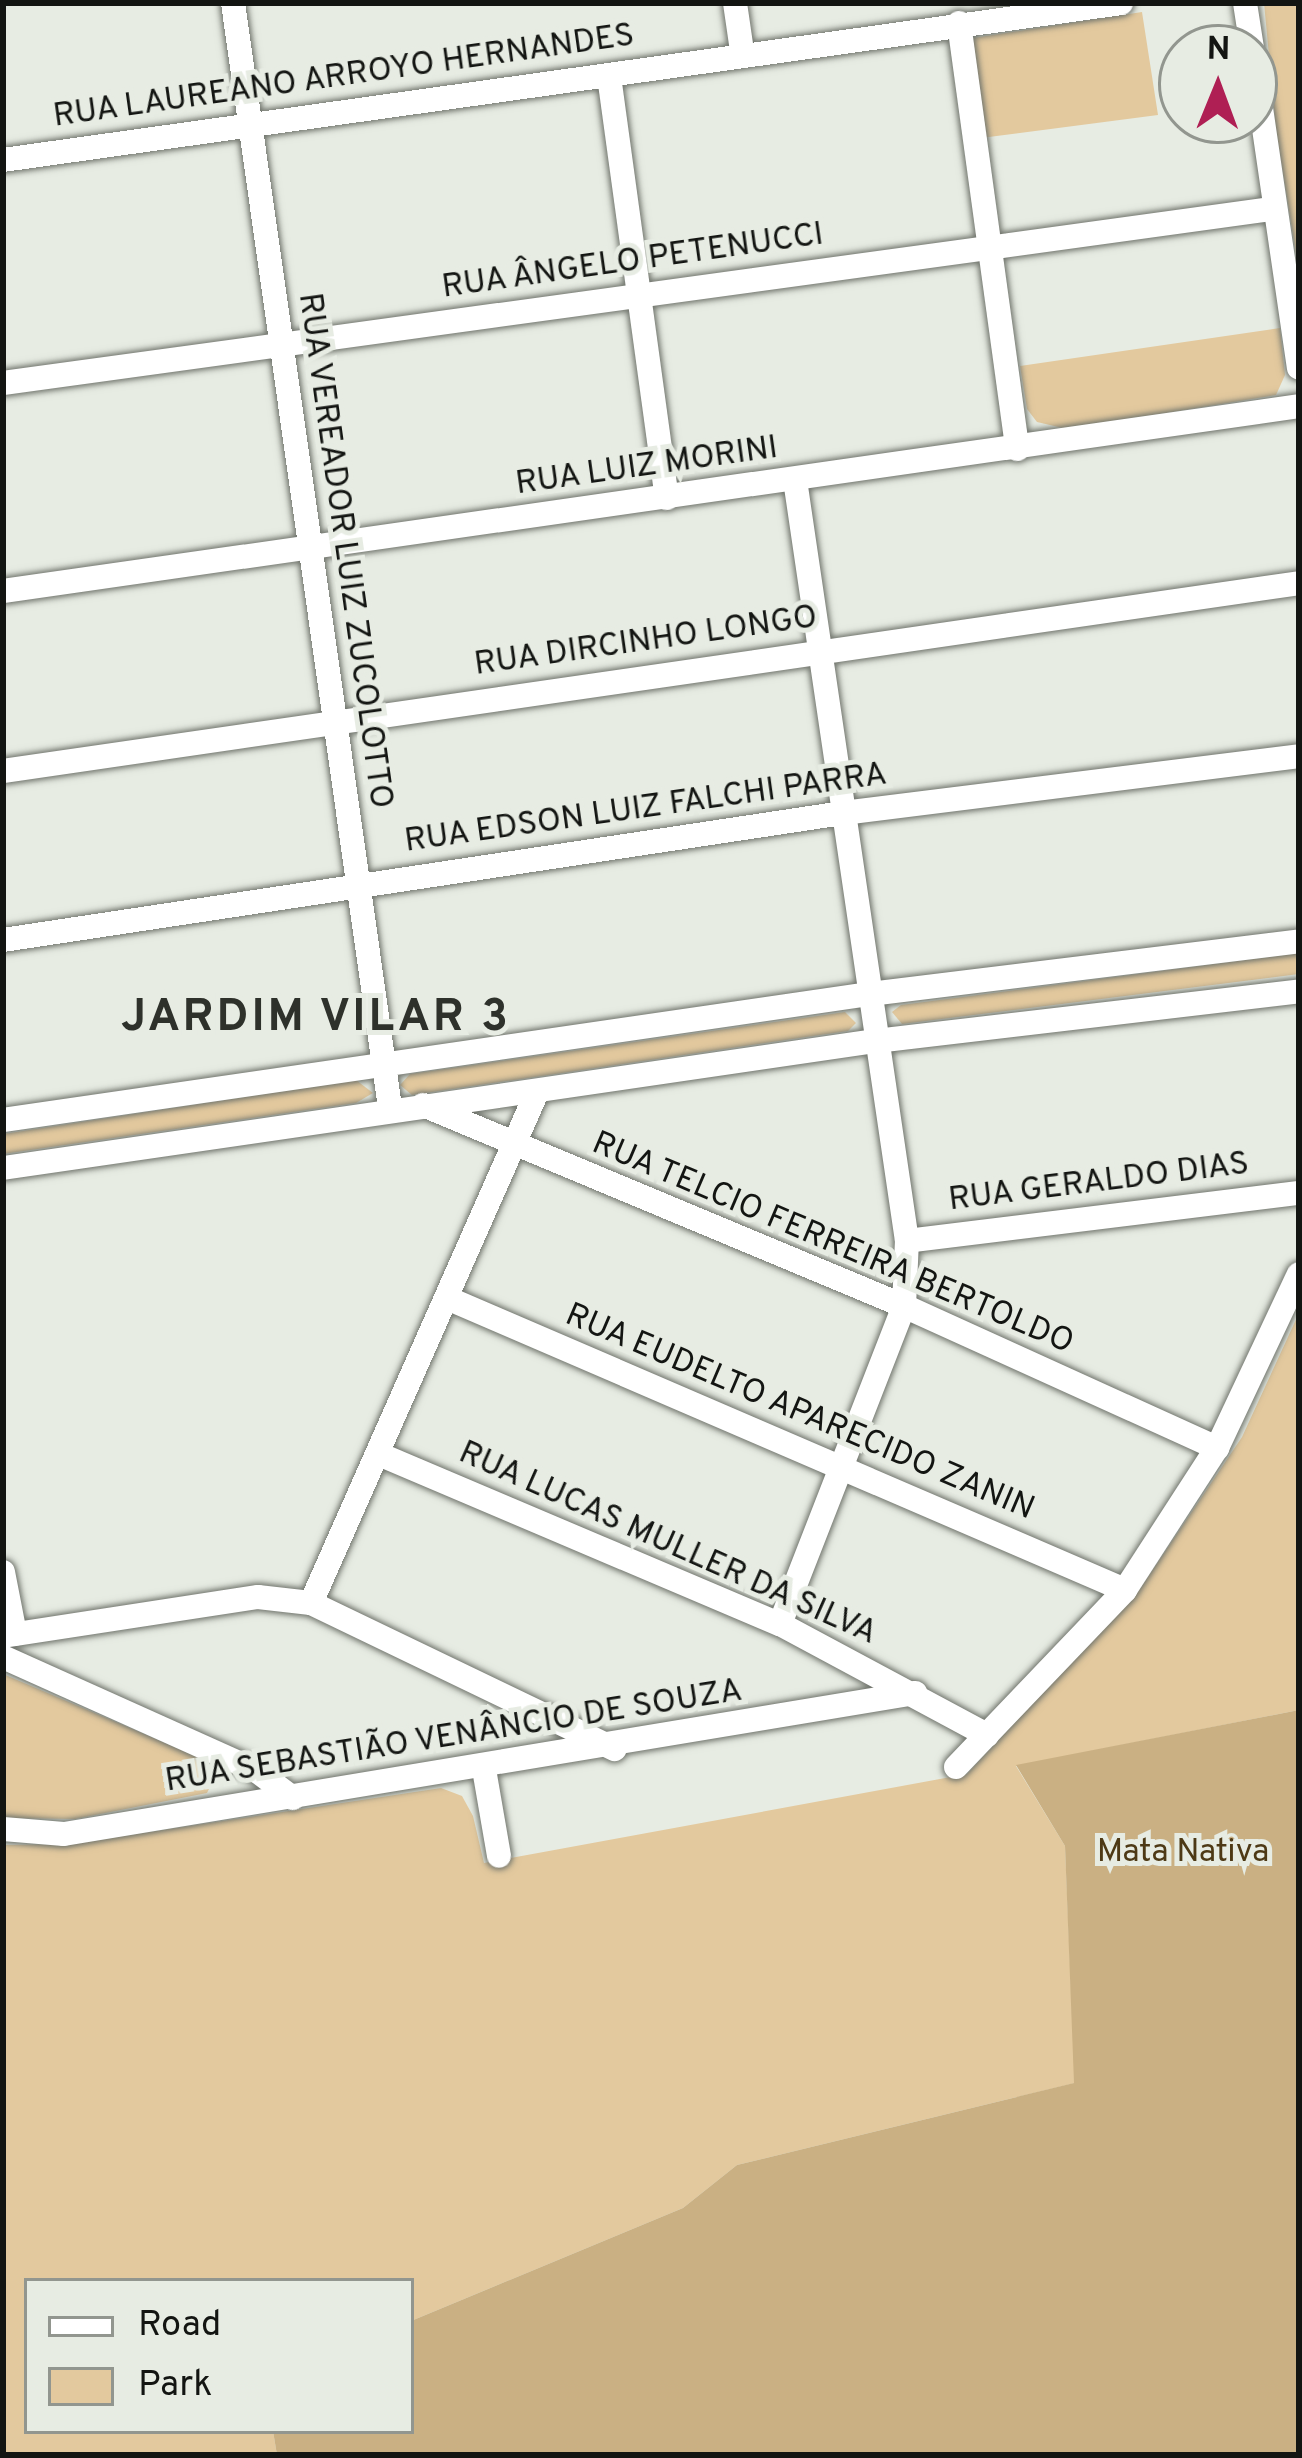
<!DOCTYPE html>
<meta charset="utf-8">
<style>
body{margin:0}
#map{position:relative;width:1302px;height:2458px;overflow:hidden;background:#e7ece3;font-family:Overpass,sans-serif}
div>[style]{position:absolute}
[style*='--x']{left:calc(var(--x)*1px);top:calc(var(--y)*1px);width:calc(var(--w)*1px);rotate:calc(var(--a)*1deg)}
.green>*{inset:0;background:#e3c99e}
.forest>*{inset:0;background:#cab083}
.roads{filter:drop-shadow(0 0 3px #70746c) drop-shadow(0 0 3px #70746c)}
.street>*{height:24px;margin:-12px;padding:0 12px;transform-origin:12px;border-radius:12px;background:#fff}
span{translate:-50% -50%;white-space:nowrap;text-align:center;line-height:1.15;-webkit-text-stroke:10px #e7ece3;paint-order:stroke}
.street-label{font-size:33px;color:#131512}
.park-label{font-size:33px;color:#4d3915}
.district-label{font-size:45px;color:#2e312b;font-weight:700;letter-spacing:3px}
.frame{position:absolute;inset:0;border:6px solid #131512;pointer-events:none}
.legend{position:absolute;left:24px;top:2278px;width:390px;height:156px;box-sizing:border-box;background:#e7ece3;border:3px solid #92968f;margin:0;padding:15px 21px;list-style:none;font-size:36px;color:#131512}
.legend li{display:flex;align-items:center;gap:24px;height:60px}
.legend b{width:60px;border:3px solid #92968f}
.north{position:absolute;left:1158px;top:24px;width:120px;height:120px;box-sizing:border-box;background:#e7ece3;border:3px solid #92968f;border-radius:50%;rotate:1deg;font-size:33px;font-weight:700;line-height:48px;text-align:center;color:#131512}
.north::after{content:'';display:block;margin:auto;width:42px;height:54px;background:#af1f54;clip-path:polygon(50% 0,100% 100%,50% 72%,0 100%)}
</style>
<div id="map">
<div class="green">
<div style="clip-path:polygon(1264px 3px,1299px 3px,1299px 272px,1276px 129px)"></div>
<div style="clip-path:polygon(1142px 12px,1158px 115px,981px 138px,973px 38px)"></div>
<div style="clip-path:polygon(1280px 328px,1285px 375px,1276px 395px,1067px 429px,1037px 422px,1027px 409px,1020px 366px)"></div>
<div style="clip-path:polygon(1299px 953px,1299px 974px,902px 1024px,892px 1012px,901px 1005px)"></div>
<div style="clip-path:polygon(845px 1012px,856px 1023px,848px 1031px,412px 1095px,400px 1085px,410px 1074px)"></div>
<div style="clip-path:polygon(356px 1080px,373px 1093px,356px 1103px,3px 1154px,3px 1134px)"></div>
<div style="clip-path:polygon(1299px 1313px,1299px 1710px,1016px 1766px,1065px 1846px,1075px 2083px,737px 2165px,683px 2208px,411px 2321px,411px 2281px,27px 2281px,27px 2431px,273px 2431px,277px 2455px,3px 2455px,3px 1845px,70px 1844px,441px 1788px,462px 1796px,473px 1816px,484px 1863px,967px 1774px,1144px 1583px,1242px 1437px)"></div>
<div style="clip-path:polygon(3px 1674px,203px 1759px,212px 1783px,207px 1793px,75px 1819px,3px 1818px)"></div>
</div>
<div class="forest">
<div style="clip-path:polygon(1299px 1710px,1299px 2455px,277px 2455px,273px 2431px,411px 2431px,411px 2321px,683px 2208px,737px 2165px,1074px 2083px,1065px 1846px,1016px 1765px)"></div>
</div>
<div class="roads">
<div class="street">
<div style="--x:233;--y:3;--w:1115;--a:81.91"></div>
<div style="--x:735;--y:3;--w:49;--a:81.7"></div>
<div style="--x:1245;--y:3;--w:46;--a:81.2"></div>
<div style="--x:959;--y:23;--w:430;--a:82.2"></div>
<div style="--x:1254;--y:60;--w:311;--a:81.7"></div>
<div style="--x:609;--y:76;--w:426;--a:82.2"></div>
<div style="--x:3;--y:160;--w:1129;--a:-7.99"></div>
<div style="--x:3;--y:383;--w:1280;--a:-7.81"></div>
<div style="--x:3;--y:591;--w:1309;--a:-8.12"></div>
<div style="--x:3;--y:771;--w:1310;--a:-8.25"></div>
<div style="--x:3;--y:940;--w:850;--a:-8.6"></div>
<div style="--x:843;--y:813;--w:460;--a:-7.1"></div>
<div style="--x:423;--y:1105;--w:521;--a:22.68"></div>
<div style="--x:904;--y:1306;--w:344;--a:24.4"></div>
<div style="--x:3;--y:1120;--w:876;--a:-8.27"></div>
<div style="--x:870;--y:994;--w:432;--a:-7"></div>
<div style="--x:3;--y:1168;--w:882;--a:-8.28"></div>
<div style="--x:876;--y:1041;--w:426;--a:-6.7"></div>
<div style="--x:907;--y:1241;--w:395;--a:-7"></div>
<div style="--x:447;--y:1298;--w:738;--a:23.3"></div>
<div style="--x:381;--y:1455;--w:433;--a:23"></div>
<div style="--x:780;--y:1624;--w:235;--a:28.2"></div>
<div style="--x:3;--y:1572;--w:63;--a:79"></div>
<div style="--x:311;--y:1603;--w:559;--a:-66.14"></div>
<div style="--x:780;--y:1624;--w:341;--a:-68.7"></div>
<div style="--x:904;--y:1306;--w:65;--a:-87.4"></div>
<div style="--x:907;--y:1241;--w:769;--a:-98.37"></div>
<div style="--x:3;--y:1636;--w:258;--a:-8.7"></div>
<div style="--x:258;--y:1597;--w:53;--a:6.5"></div>
<div style="--x:311;--y:1603;--w:337;--a:25.7"></div>
<div style="--x:3;--y:1657;--w:278;--a:24.2"></div>
<div style="--x:257;--y:1771;--w:45;--a:36.9"></div>
<div style="--x:956;--y:1767;--w:245;--a:-46.3"></div>
<div style="--x:1125;--y:1590;--w:169;--a:-57.1"></div>
<div style="--x:1217;--y:1448;--w:192;--a:-64.8"></div>
<div style="--x:484;--y:1769;--w:88;--a:80.2"></div>
<div style="--x:3;--y:1829;--w:61;--a:4.7"></div>
<div style="--x:64;--y:1834;--w:863;--a:-9.41"></div>
</div>
</div>
<div class="street-label">
<span style="left:344px;top:78px;rotate:-8deg">RUA LAUREANO ARROYO HERNANDES</span>
<span style="left:633px;top:263px;rotate:-8deg">RUA ÂNGELO PETENUCCI</span>
<span style="left:647px;top:468px;rotate:-8deg">RUA LUIZ MORINI</span>
<span style="left:343px;top:551px;rotate:82deg">RUA VEREADOR LUIZ ZUCOLOTTO</span>
<span style="left:646px;top:643px;rotate:-8deg">RUA DIRCINHO LONGO</span>
<span style="left:646px;top:810px;rotate:-8deg">RUA EDSON LUIZ FALCHI PARRA</span>
<span style="left:1099px;top:1184px;rotate:-7deg">RUA GERALDO DIAS</span>
<span style="left:832px;top:1245px;rotate:23deg">RUA TELCIO FERREIRA BERTOLDO</span>
<span style="left:799px;top:1414px;rotate:23deg">RUA EUDELTO APARECIDO ZANIN</span>
<span style="left:667px;top:1545px;rotate:24deg">RUA LUCAS MULLER DA SILVA</span>
<span style="left:454px;top:1738px;rotate:-9deg">RUA SEBASTIÃO VENÂNCIO DE SOUZA</span>
</div>
<div class="park-label">
<span style="left:1183px;top:1854px">Mata Nativa</span>
</div>
<div class="district-label">
<span style="left:316px;top:1019px">JARDIM VILAR 3</span>
</div>
<div class="frame"></div>
<ul class="legend">
<li><b style="height:15px;background:#fff"></b>Road</li>
<li><b style="height:33px;background:#e3c99e"></b>Park</li>
</ul>
<div class="north">N</div>
</div>
